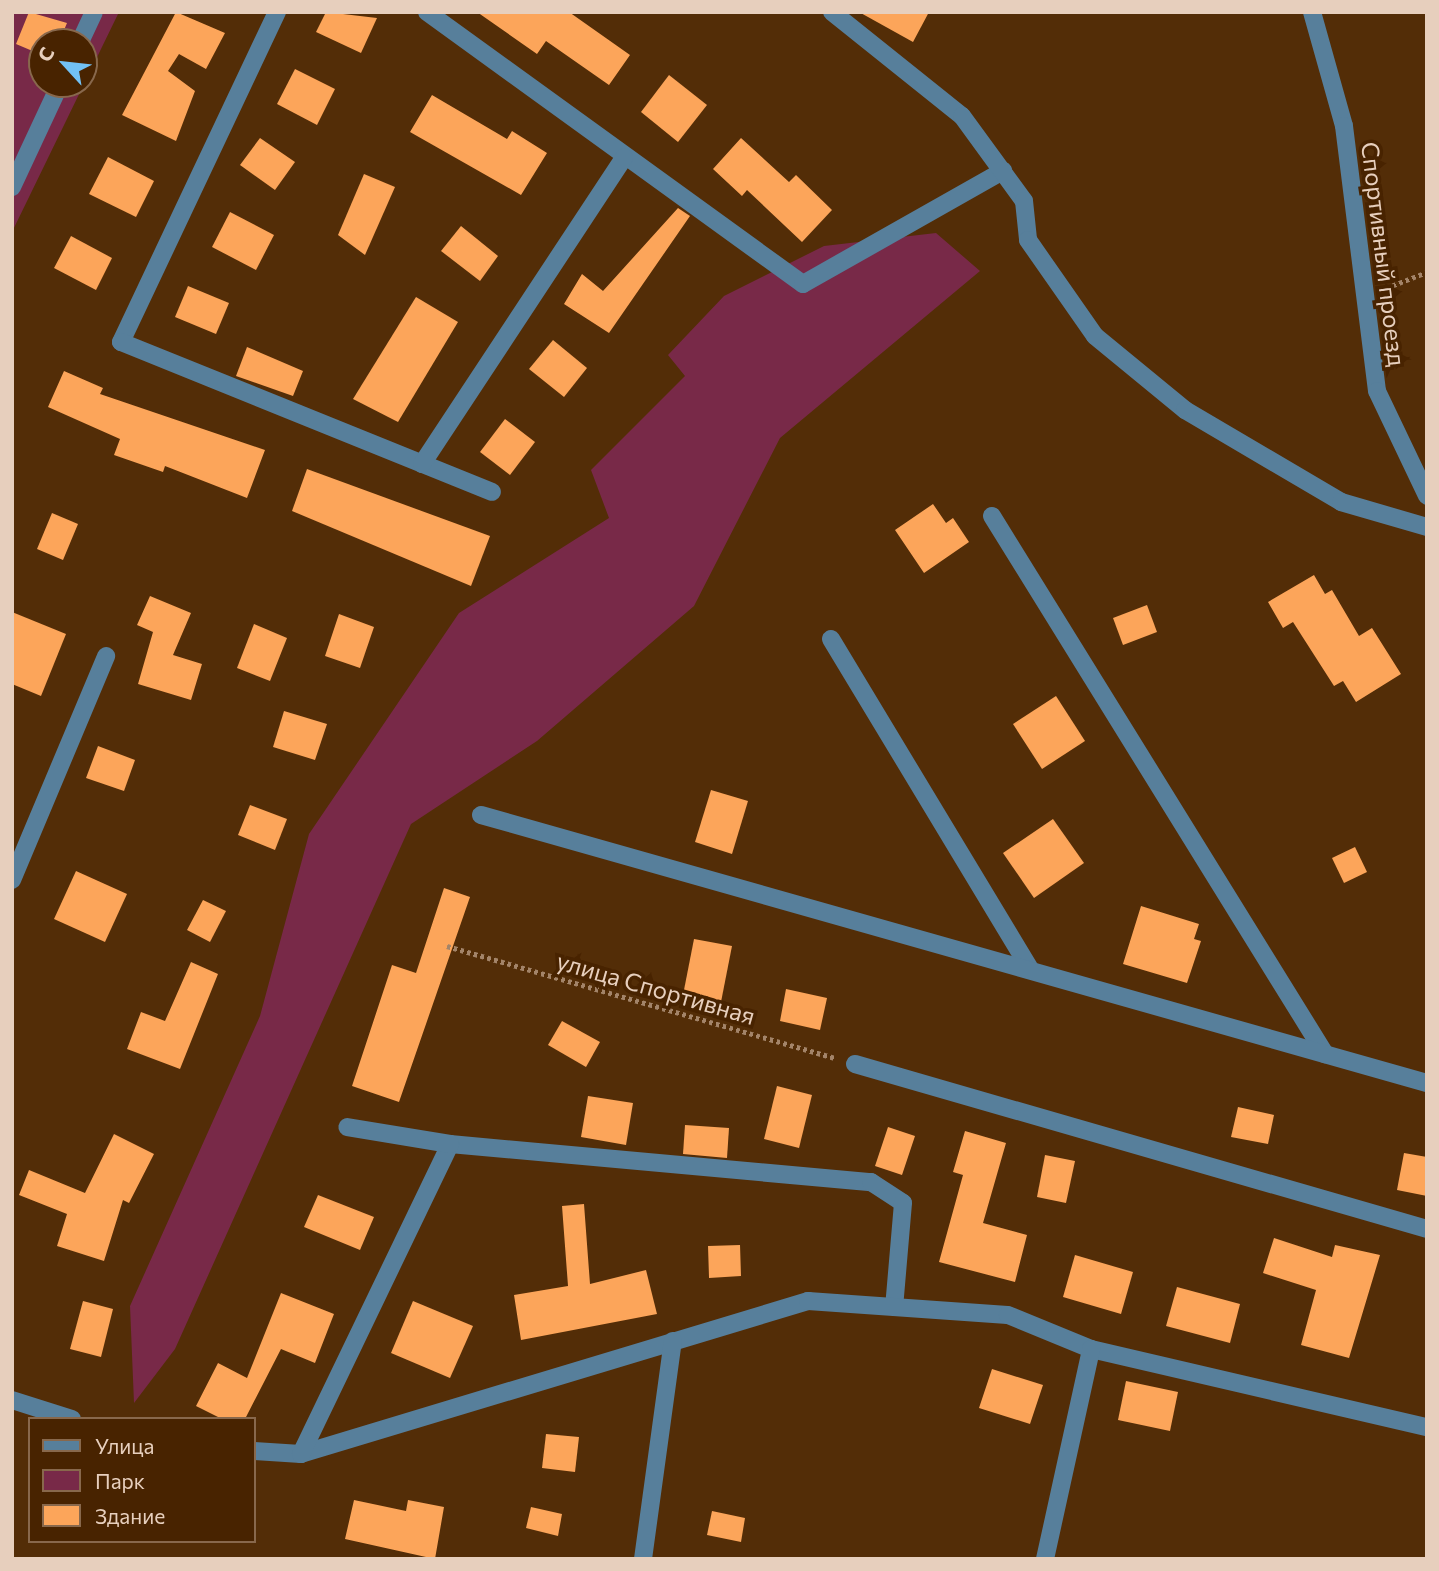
<!DOCTYPE html>
<meta charset="utf-8">
<style>
body{margin:0}
#map{position:relative;width:1439px;height:1571px;overflow:hidden;background:#532d07;font-family:Commissioner,sans-serif}
div>[style]{position:absolute}
[style*='--x']{left:calc(var(--x)*1px);top:calc(var(--y)*1px);width:calc(var(--w)*1px);rotate:calc(var(--a)*1deg)}
.green>*{inset:0;background:#782948}
.building>*{inset:0;background:#fca55a}
.path>*{height:4.5px;margin-top:-2.25px;transform-origin:0;background:repeating-linear-gradient(90deg,#a38469 0 3.5px,transparent 0 7px)}
.minor>*{height:18px;margin:-9px;padding:0 9px;transform-origin:9px;border-radius:9px;background:#577f9b}
span{translate:-50% -50%;white-space:nowrap;text-align:center;line-height:1.15;-webkit-text-stroke:7px #482300;paint-order:stroke}
.street-label{font-size:24px;color:#e7cfbd}
.frame{position:absolute;inset:0;border:14px solid #e7cfbd;pointer-events:none}
.legend{position:absolute;left:28px;top:1417px;width:228px;height:126px;box-sizing:border-box;background:#482300;border:2px solid #88684c;margin:0;padding:9px 12px;list-style:none;font-size:21px;color:#e7cfbd}
.legend li{display:flex;align-items:center;gap:14px;height:35px}
.legend b{width:35px;border:2px solid #88684c}
.north{position:absolute;left:28px;top:28px;width:70px;height:70px;box-sizing:border-box;background:#482300;border:2px solid #88684c;border-radius:50%;rotate:297deg;font-size:19px;font-weight:700;line-height:28px;text-align:center;color:#e7cfbd}
.north::after{content:'';display:block;margin:auto;width:24px;height:32px;background:#72c1f5;clip-path:polygon(50% 0,100% 100%,50% 72%,0 100%)}
</style>
<div id="map">
<div class="green">
<div style="clip-path:polygon(evenodd,12px 12px,119px 12px,12px 232px,12px 12px,42px 42px,84px 42px,84px 84px,42px 84px,42px 42px)"></div>
<div style="clip-path:polygon(936px 233px,980px 271px,780px 438px,694px 606px,537px 741px,411px 824px,175px 1349px,134px 1403px,130px 1306px,260px 1016px,309px 834px,459px 613px,609px 518px,591px 470px,685px 376px,668px 355px,724px 296px,824px 246px)"></div>
</div>
<div class="building">
<div style="clip-path:polygon(29px 12px,67px 23px,59px 42px,42px 42px,42px 55px,16px 44px)"></div>
<div style="clip-path:polygon(176px 12px,225px 33px,206px 69px,179px 54px,168px 71px,195px 91px,176px 141px,122px 115px)"></div>
<div style="clip-path:polygon(326px 12px,377px 18px,361px 53px,316px 32px)"></div>
<div style="clip-path:polygon(477px 12px,569px 12px,630px 55px,609px 85px,546px 41px,537px 54px)"></div>
<div style="clip-path:polygon(859px 12px,929px 12px,913px 42px)"></div>
<div style="clip-path:polygon(295px 69px,335px 89px,317px 125px,277px 104px)"></div>
<div style="clip-path:polygon(669px 75px,707px 105px,678px 142px,641px 112px)"></div>
<div style="clip-path:polygon(432px 95px,507px 139px,512px 131px,547px 153px,521px 195px,410px 132px)"></div>
<div style="clip-path:polygon(260px 138px,295px 162px,275px 190px,240px 165px)"></div>
<div style="clip-path:polygon(741px 138px,789px 182px,796px 175px,832px 210px,802px 242px,747px 190px,742px 196px,713px 169px)"></div>
<div style="clip-path:polygon(108px 157px,154px 181px,136px 217px,89px 194px)"></div>
<div style="clip-path:polygon(364px 174px,395px 187px,365px 255px,338px 235px)"></div>
<div style="clip-path:polygon(678px 208px,690px 216px,609px 333px,564px 304px,582px 274px,603px 291px)"></div>
<div style="clip-path:polygon(230px 212px,274px 235px,256px 270px,212px 247px)"></div>
<div style="clip-path:polygon(461px 226px,498px 256px,480px 281px,441px 251px)"></div>
<div style="clip-path:polygon(71px 236px,112px 258px,96px 290px,54px 268px)"></div>
<div style="clip-path:polygon(188px 286px,229px 303px,216px 334px,175px 317px)"></div>
<div style="clip-path:polygon(416px 297px,458px 322px,398px 422px,353px 399px)"></div>
<div style="clip-path:polygon(553px 340px,587px 368px,564px 397px,529px 369px)"></div>
<div style="clip-path:polygon(247px 347px,303px 371px,293px 396px,236px 376px)"></div>
<div style="clip-path:polygon(64px 371px,103px 388px,100px 394px,265px 450px,247px 498px,165px 466px,163px 472px,114px 455px,120px 439px,48px 407px)"></div>
<div style="clip-path:polygon(505px 419px,535px 442px,510px 475px,480px 452px)"></div>
<div style="clip-path:polygon(307px 469px,490px 536px,471px 586px,292px 511px)"></div>
<div style="clip-path:polygon(933px 504px,946px 523px,953px 518px,969px 542px,924px 573px,895px 530px)"></div>
<div style="clip-path:polygon(52px 513px,78px 524px,63px 560px,37px 549px)"></div>
<div style="clip-path:polygon(1314px 575px,1325px 594px,1332px 590px,1359px 636px,1372px 628px,1401px 674px,1356px 702px,1343px 681px,1334px 686px,1293px 622px,1283px 628px,1268px 602px)"></div>
<div style="clip-path:polygon(150px 596px,191px 613px,173px 655px,202px 664px,191px 700px,138px 684px,153px 632px,137px 625px)"></div>
<div style="clip-path:polygon(1147px 605px,1157px 632px,1123px 645px,1113px 618px)"></div>
<div style="clip-path:polygon(12px 612px,66px 634px,41px 696px,12px 684px)"></div>
<div style="clip-path:polygon(339px 614px,374px 627px,360px 668px,325px 656px)"></div>
<div style="clip-path:polygon(254px 624px,287px 638px,270px 681px,237px 668px)"></div>
<div style="clip-path:polygon(1056px 696px,1085px 741px,1042px 769px,1013px 724px)"></div>
<div style="clip-path:polygon(284px 711px,327px 724px,315px 760px,273px 747px)"></div>
<div style="clip-path:polygon(98px 746px,135px 760px,124px 791px,86px 778px)"></div>
<div style="clip-path:polygon(711px 790px,748px 801px,732px 854px,695px 842px)"></div>
<div style="clip-path:polygon(250px 805px,287px 819px,275px 850px,238px 835px)"></div>
<div style="clip-path:polygon(1053px 819px,1084px 863px,1034px 898px,1003px 853px)"></div>
<div style="clip-path:polygon(1355px 847px,1367px 872px,1344px 883px,1332px 858px)"></div>
<div style="clip-path:polygon(76px 871px,127px 894px,105px 942px,54px 919px)"></div>
<div style="clip-path:polygon(444px 888px,470px 897px,399px 1102px,352px 1086px,392px 965px,416px 973px)"></div>
<div style="clip-path:polygon(203px 900px,226px 911px,210px 942px,187px 930px)"></div>
<div style="clip-path:polygon(1141px 906px,1199px 924px,1194px 939px,1201px 941px,1187px 983px,1123px 964px)"></div>
<div style="clip-path:polygon(694px 939px,732px 946px,721px 1002px,683px 995px)"></div>
<div style="clip-path:polygon(191px 962px,218px 974px,180px 1069px,127px 1049px,141px 1012px,165px 1021px)"></div>
<div style="clip-path:polygon(786px 989px,827px 998px,820px 1030px,780px 1021px)"></div>
<div style="clip-path:polygon(562px 1021px,600px 1042px,586px 1067px,548px 1045px)"></div>
<div style="clip-path:polygon(777px 1086px,812px 1095px,799px 1148px,764px 1139px)"></div>
<div style="clip-path:polygon(588px 1096px,633px 1103px,626px 1145px,581px 1137px)"></div>
<div style="clip-path:polygon(1238px 1107px,1274px 1115px,1268px 1144px,1231px 1137px)"></div>
<div style="clip-path:polygon(685px 1125px,729px 1128px,727px 1158px,683px 1154px)"></div>
<div style="clip-path:polygon(888px 1127px,915px 1136px,902px 1175px,875px 1166px)"></div>
<div style="clip-path:polygon(965px 1131px,1006px 1143px,983px 1223px,1027px 1235px,1015px 1282px,939px 1262px,963px 1175px,953px 1172px)"></div>
<div style="clip-path:polygon(114px 1134px,154px 1154px,129px 1203px,123px 1200px,104px 1261px,57px 1246px,67px 1214px,19px 1195px,29px 1170px,85px 1193px)"></div>
<div style="clip-path:polygon(1404px 1153px,1427px 1157px,1427px 1196px,1397px 1190px)"></div>
<div style="clip-path:polygon(1045px 1155px,1075px 1161px,1066px 1203px,1037px 1197px)"></div>
<div style="clip-path:polygon(318px 1195px,374px 1217px,360px 1250px,304px 1227px)"></div>
<div style="clip-path:polygon(584px 1204px,590px 1284px,646px 1270px,657px 1314px,521px 1340px,514px 1295px,568px 1286px,562px 1206px)"></div>
<div style="clip-path:polygon(1274px 1238px,1332px 1257px,1335px 1245px,1380px 1255px,1349px 1358px,1301px 1345px,1316px 1290px,1263px 1273px)"></div>
<div style="clip-path:polygon(740px 1245px,741px 1276px,709px 1278px,708px 1246px)"></div>
<div style="clip-path:polygon(1075px 1255px,1133px 1272px,1121px 1314px,1063px 1297px)"></div>
<div style="clip-path:polygon(1177px 1287px,1240px 1304px,1230px 1343px,1166px 1326px)"></div>
<div style="clip-path:polygon(281px 1293px,334px 1314px,315px 1363px,281px 1349px,245px 1419px,222px 1419px,196px 1406px,218px 1363px,247px 1378px)"></div>
<div style="clip-path:polygon(83px 1301px,113px 1309px,101px 1357px,70px 1349px)"></div>
<div style="clip-path:polygon(413px 1301px,473px 1326px,450px 1378px,391px 1353px)"></div>
<div style="clip-path:polygon(992px 1369px,1043px 1385px,1030px 1424px,979px 1408px)"></div>
<div style="clip-path:polygon(1126px 1381px,1178px 1392px,1170px 1431px,1118px 1420px)"></div>
<div style="clip-path:polygon(546px 1434px,579px 1437px,575px 1472px,542px 1468px)"></div>
<div style="clip-path:polygon(354px 1500px,406px 1511px,408px 1500px,444px 1507px,435px 1559px,345px 1539px)"></div>
<div style="clip-path:polygon(531px 1507px,562px 1514px,558px 1536px,526px 1528px)"></div>
<div style="clip-path:polygon(712px 1511px,745px 1518px,741px 1542px,707px 1535px)"></div>
</div>
<div class="path">
<div style="--x:1386;--y:288;--w:44;--a:-21.3"></div>
<div style="--x:447;--y:946;--w:403;--a:16.1"></div>
</div>
<div class="minor">
<div style="--x:277;--y:12;--w:365;--a:115.3"></div>
<div style="--x:121;--y:342;--w:400;--a:22"></div>
<div style="--x:427;--y:12;--w:464;--a:35.9"></div>
<div style="--x:803;--y:284;--w:230;--a:-29.5"></div>
<div style="--x:832;--y:12;--w:166;--a:38.7"></div>
<div style="--x:962;--y:116;--w:105;--a:53.9"></div>
<div style="--x:1024;--y:201;--w:39;--a:84"></div>
<div style="--x:1028;--y:240;--w:117;--a:55.1"></div>
<div style="--x:1095;--y:336;--w:117;--a:39.4"></div>
<div style="--x:1185;--y:410;--w:181;--a:30.5"></div>
<div style="--x:1341;--y:502;--w:90;--a:16.2"></div>
<div style="--x:1312;--y:12;--w:118;--a:74.3"></div>
<div style="--x:1344;--y:126;--w:267;--a:82.9"></div>
<div style="--x:1377;--y:391;--w:116;--a:64.5"></div>
<div style="--x:80;--y:42;--w:33;--a:-65"></div>
<div style="--x:12;--y:187;--w:114;--a:-65"></div>
<div style="--x:422;--y:464;--w:367;--a:-56.6"></div>
<div style="--x:992;--y:516;--w:633;--a:58.24"></div>
<div style="--x:831;--y:639;--w:385;--a:58.9"></div>
<div style="--x:481;--y:815;--w:983;--a:15.82"></div>
<div style="--x:12;--y:880;--w:243;--a:-67.2"></div>
<div style="--x:855;--y:1064;--w:595;--a:16.09"></div>
<div style="--x:450;--y:1144;--w:423;--a:5.2"></div>
<div style="--x:871;--y:1182;--w:38;--a:33"></div>
<div style="--x:903;--y:1203;--w:104;--a:94.9"></div>
<div style="--x:12;--y:1400;--w:63;--a:17.6"></div>
<div style="--x:254;--y:1451;--w:47;--a:3.7"></div>
<div style="--x:301;--y:1454;--w:530;--a:-16.79"></div>
<div style="--x:808;--y:1301;--w:200;--a:4"></div>
<div style="--x:1008;--y:1315;--w:90;--a:22.3"></div>
<div style="--x:1091;--y:1349;--w:345;--a:13.1"></div>
<div style="--x:301;--y:1454;--w:344;--a:-64.3"></div>
<div style="--x:450;--y:1144;--w:104;--a:-170.6"></div>
<div style="--x:643;--y:1559;--w:220;--a:-82.2"></div>
<div style="--x:1045;--y:1559;--w:215;--a:-77.6"></div>
</div>
<div class="street-label">
<span style="left:1384px;top:254px;rotate:83deg">Спортивный проезд</span>
<span style="left:656px;top:988px;rotate:16deg">улица Спортивная</span>
</div>
<div class="frame"></div>
<ul class="legend">
<li><b style="height:9px;background:#577f9b"></b>Улица</li>
<li><b style="height:19px;background:#782948"></b>Парк</li>
<li><b style="height:19px;background:#fca55a"></b>Здание</li>
</ul>
<div class="north">С</div>
</div>
